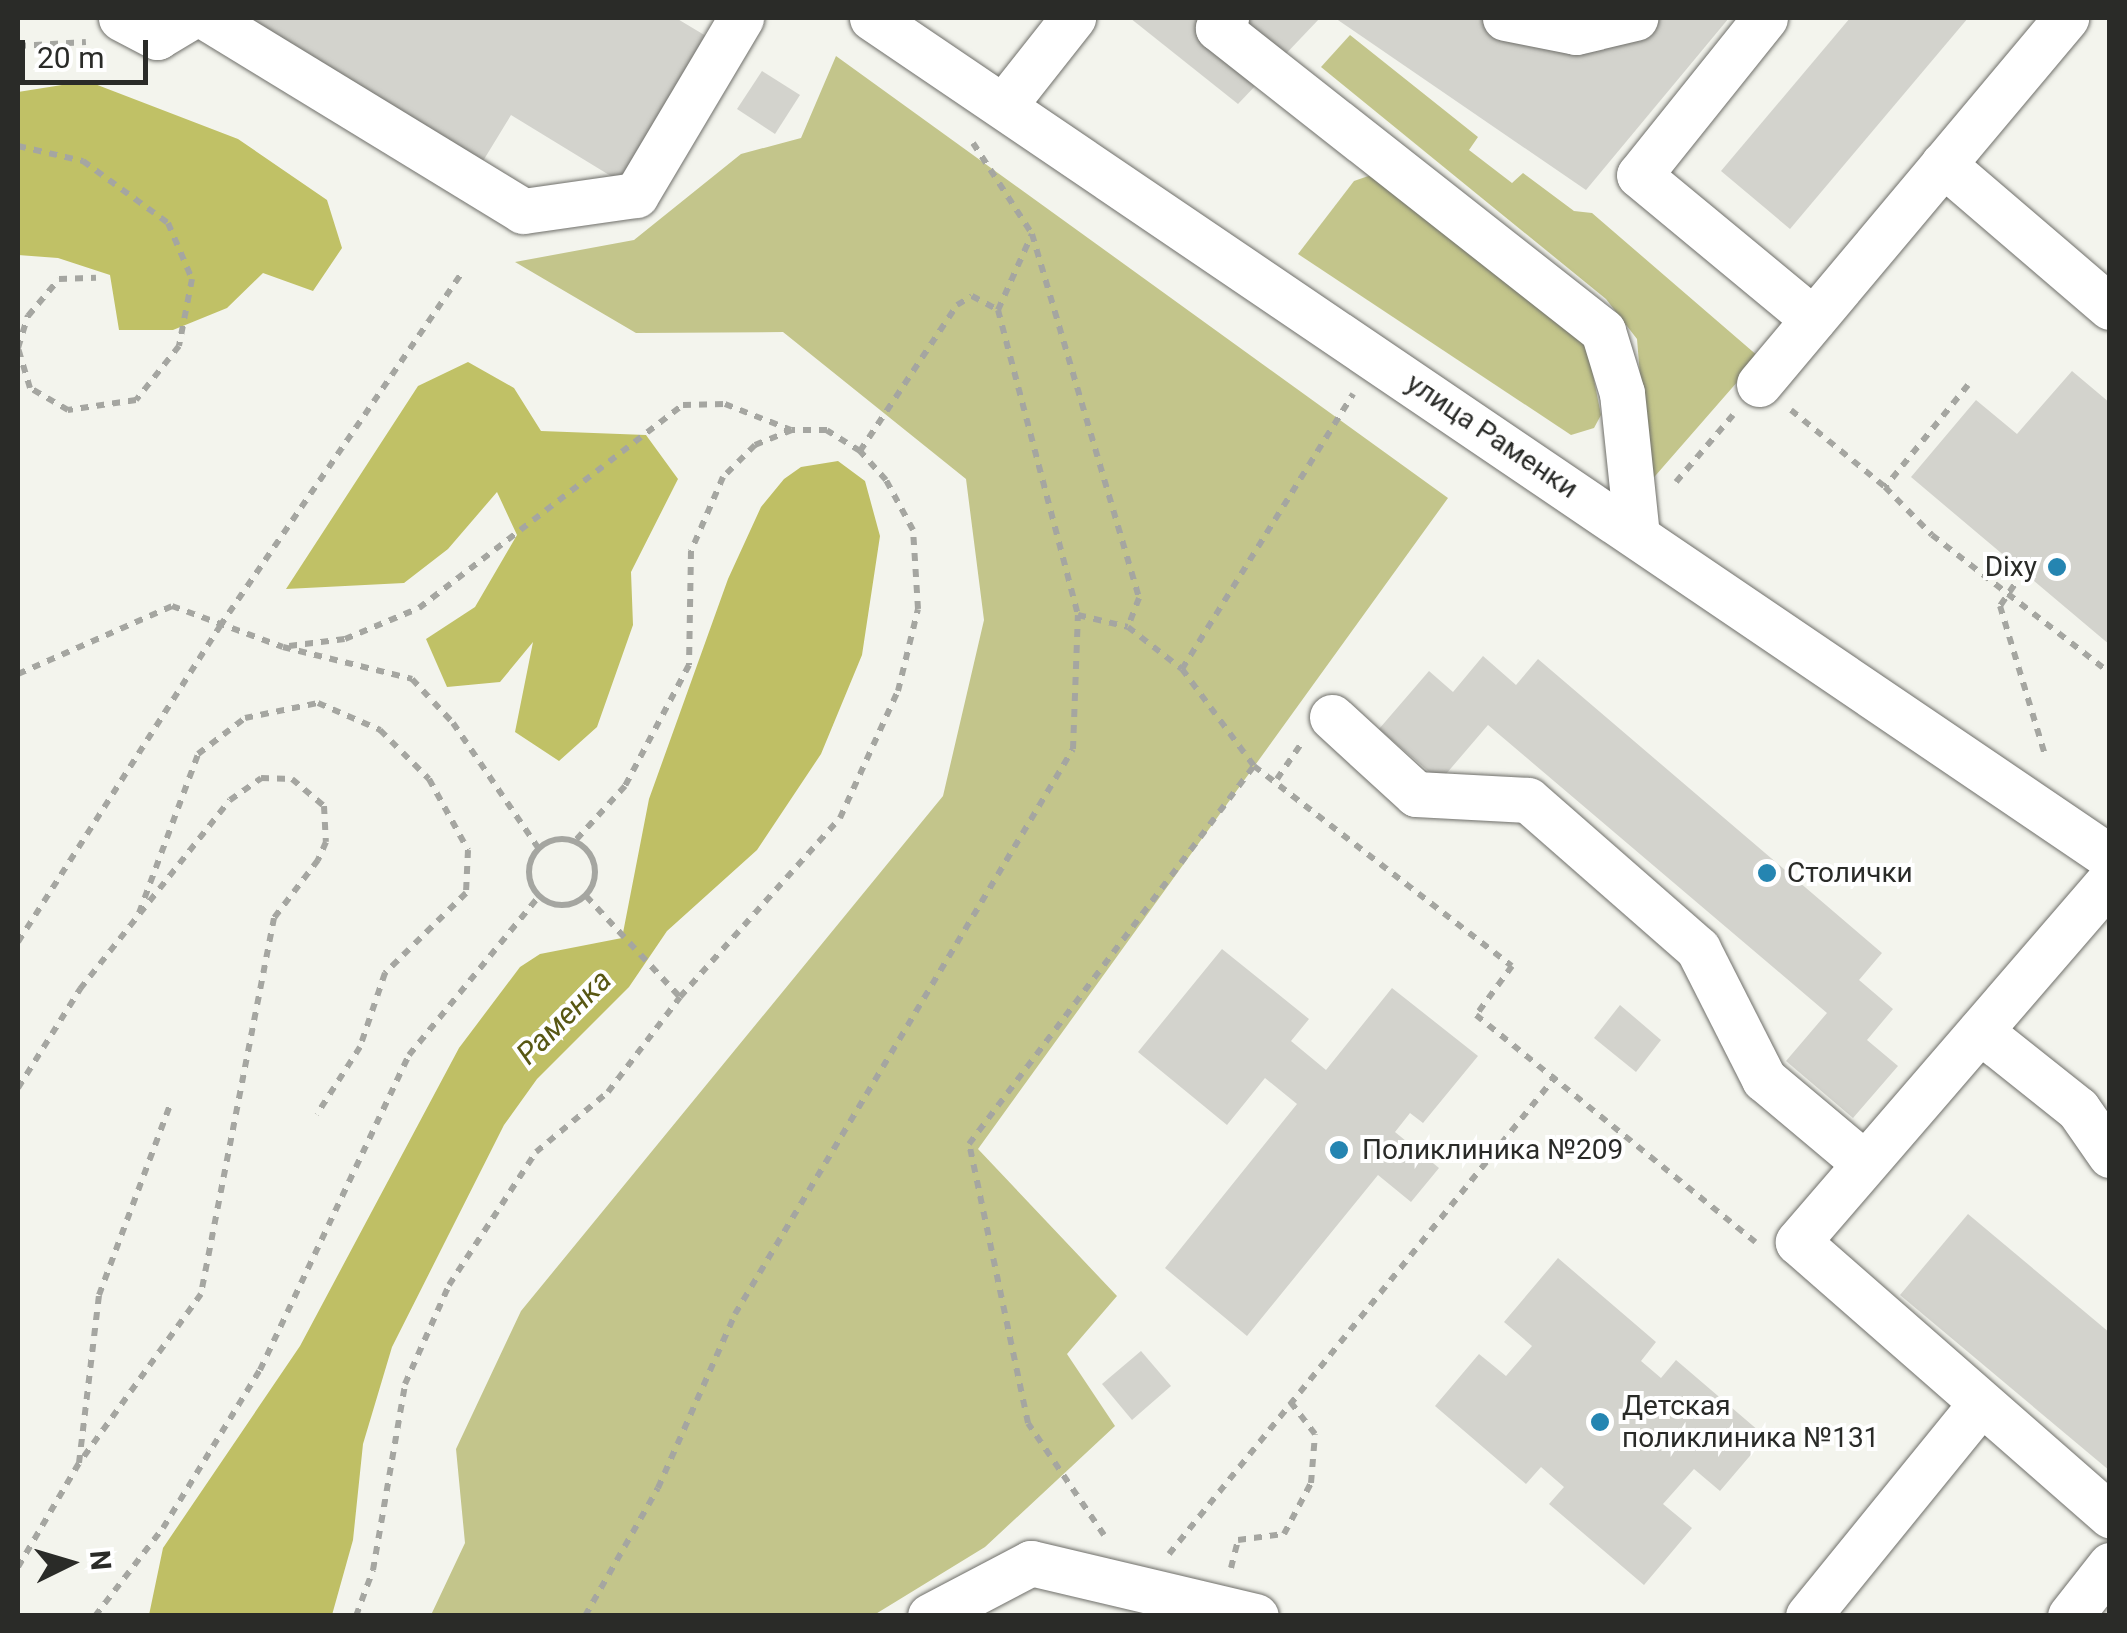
<!DOCTYPE html>
<meta charset="utf-8">
<style>
body{margin:0}
#map{position:relative;width:2127px;height:1633px;overflow:hidden;background:#f3f4ed;font-family:Roboto,sans-serif}
div>[style]{position:absolute}
[style*='--x']{left:calc(var(--x)*1px);top:calc(var(--y)*1px);width:calc(var(--w)*1px);rotate:calc(var(--a)*1deg)}
.green>*{inset:0;background:#c3c58b}
.forest>*{inset:0;background:#c0c166}
.water>*{inset:0;background:#bfbf65}
.building>*{inset:0;background:#d3d3cd}
.path>*{height:6px;margin-top:-3px;transform-origin:0;background:repeating-linear-gradient(90deg,#a5a6a1 0 8px,transparent 0 16px)}
.path>.ring{margin:-3px;padding:0;box-sizing:content-box;background:none;border:6px solid #a5a6a1;border-radius:50%}
.roads{filter:drop-shadow(0 0 2px #6f6f6a) drop-shadow(0 0 2px #6f6f6a)}
.minor>*{height:45px;margin:-22.5px;padding:0 22.5px;transform-origin:22.5px;border-radius:22.5px;background:#fff}
.dots>*{width:28px;height:28px;translate:-50% -50%;box-sizing:border-box;border:5px solid #fff;border-radius:50%}
span{translate:-50% -50%;white-space:nowrap;text-align:center;line-height:1.15;-webkit-text-stroke:8px #fff;paint-order:stroke}
.street-label{font-size:28px;color:#2a2b28}
.poi-label{font-size:28px;color:#2a2b28}
.right{translate:-100% -50%;text-align:right}
.left{translate:0 -50%;text-align:left}
.water-label{font-size:30px;color:#585713;font-style:italic}
.frame{position:absolute;inset:0;border:20px solid #2a2b28;pointer-events:none}
.north{position:absolute;left:20px;top:1513px;width:100px;height:100px;-webkit-text-stroke:8px #fff;paint-order:stroke;rotate:85deg;font-size:28px;font-weight:700;line-height:40px;text-align:center;color:#2a2b28}
.north::after{content:'';display:block;margin:auto;width:35px;height:45px;background:#2a2b28;clip-path:polygon(50% 0,100% 100%,50% 72%,0 100%)}
.scale{position:absolute;left:20px;top:40px;width:128px;height:45px;box-sizing:border-box;border:5px solid #2a2b28;border-top:0;padding-left:12px;font-size:30px;line-height:35px;white-space:nowrap;color:#2a2b28;-webkit-text-stroke:8px #fff;paint-order:stroke}
</style>
<div id="map">
<div class="green">
<div style="clip-path:polygon(1350px 35px,1478px 137px,1469px 150px,1512px 183px,1523px 173px,1574px 211px,1592px 213px,1759px 357px,1649px 483px,1637px 339px,1606px 299px,1321px 67px)"></div>
<div style="clip-path:polygon(836px 56px,1448px 498px,978px 1149px,1117px 1296px,1067px 1354px,1115px 1426px,985px 1547px,874px 1615px,431px 1615px,465px 1543px,456px 1449px,521px 1311px,943px 796px,984px 620px,966px 479px,783px 332px,636px 333px,515px 262px,634px 240px,741px 154px,801px 138px)"></div>
<div style="clip-path:polygon(1377px 173px,1586px 340px,1601px 415px,1594px 428px,1571px 435px,1298px 254px,1354px 181px)"></div>
</div>
<div class="forest">
<div style="clip-path:polygon(87px 81px,238px 139px,327px 200px,342px 248px,313px 291px,263px 273px,227px 308px,173px 330px,119px 330px,110px 275px,58px 258px,18px 255px,18px 92px)"></div>
<div style="clip-path:polygon(468px 362px,514px 388px,541px 431px,646px 435px,678px 479px,631px 572px,633px 625px,597px 727px,559px 761px,515px 732px,533px 642px,500px 682px,447px 687px,426px 639px,475px 607px,517px 535px,497px 492px,448px 549px,404px 583px,286px 589px,418px 386px)"></div>
</div>
<div class="water">
<div style="clip-path:polygon(838px 461px,865px 481px,880px 536px,862px 655px,821px 754px,757px 850px,667px 931px,629px 987px,537px 1079px,504px 1125px,392px 1347px,363px 1444px,353px 1540px,332px 1615px,149px 1615px,163px 1548px,300px 1346px,459px 1048px,520px 967px,540px 954px,622px 938px,649px 799px,728px 579px,761px 507px,784px 479px,801px 467px)"></div>
</div>
<div class="building">
<div style="clip-path:polygon(245px 18px,676px 18px,706px 36px,619px 181px,511px 115px,483px 161px)"></div>
<div style="clip-path:polygon(1130px 18px,1320px 18px,1238px 104px)"></div>
<div style="clip-path:polygon(1335px 18px,1729px 18px,1586px 190px)"></div>
<div style="clip-path:polygon(1850px 18px,1968px 18px,1790px 229px,1721px 171px)"></div>
<div style="clip-path:polygon(762px 71px,800px 95px,775px 134px,737px 109px)"></div>
<div style="clip-path:polygon(2072px 371px,2110px 403px,2110px 645px,1911px 477px,1976px 400px,2017px 434px)"></div>
<div style="clip-path:polygon(1483px 656px,1516px 685px,1538px 659px,1882px 953px,1859px 980px,1893px 1009px,1867px 1040px,1898px 1066px,1853px 1118px,1786px 1061px,1827px 1013px,1488px 725px,1440px 781px,1379px 729px,1429px 671px,1453px 692px)"></div>
<div style="clip-path:polygon(1222px 949px,1309px 1019px,1291px 1041px,1326px 1070px,1392px 988px,1478px 1056px,1423px 1123px,1410px 1113px,1395px 1132px,1439px 1168px,1411px 1202px,1378px 1175px,1247px 1336px,1165px 1268px,1297px 1104px,1265px 1078px,1227px 1125px,1138px 1052px)"></div>
<div style="clip-path:polygon(1620px 1005px,1661px 1040px,1636px 1072px,1594px 1038px)"></div>
<div style="clip-path:polygon(1968px 1214px,2110px 1333px,2110px 1471px,1900px 1295px)"></div>
<div style="clip-path:polygon(1558px 1258px,1656px 1342px,1641px 1361px,1661px 1378px,1676px 1360px,1766px 1437px,1720px 1491px,1694px 1469px,1663px 1504px,1692px 1528px,1644px 1585px,1549px 1504px,1564px 1487px,1541px 1467px,1526px 1484px,1435px 1406px,1479px 1354px,1506px 1376px,1532px 1346px,1504px 1322px)"></div>
<div style="clip-path:polygon(1141px 1351px,1171px 1386px,1132px 1420px,1102px 1384px)"></div>
</div>
<div class="path">
<div style="--x:18;--y:46;--w:68;--a:-3.4"></div>
<div style="--x:973;--y:143;--w:108;--a:57"></div>
<div style="--x:1032;--y:234;--w:379;--a:73.6"></div>
<div style="--x:1139;--y:598;--w:31;--a:111"></div>
<div style="--x:18;--y:146;--w:67;--a:13"></div>
<div style="--x:83;--y:161;--w:105;--a:36.1"></div>
<div style="--x:168;--y:223;--w:61;--a:66.8"></div>
<div style="--x:192;--y:279;--w:68;--a:101"></div>
<div style="--x:179;--y:346;--w:69;--a:128.5"></div>
<div style="--x:136;--y:400;--w:69;--a:171.6"></div>
<div style="--x:68;--y:410;--w:44;--a:-149.9"></div>
<div style="--x:30;--y:388;--w:42;--a:-106.7"></div>
<div style="--x:18;--y:348;--w:34;--a:-73"></div>
<div style="--x:28;--y:316;--w:48;--a:-50"></div>
<div style="--x:59;--y:279;--w:37;--a:-2"></div>
<div style="--x:998;--y:310;--w:83;--a:-65.9"></div>
<div style="--x:1968;--y:385;--w:132;--a:129.1"></div>
<div style="--x:1885;--y:487;--w:67;--a:45.6"></div>
<div style="--x:1932;--y:535;--w:225;--a:37.8"></div>
<div style="--x:1791;--y:410;--w:122;--a:39.3"></div>
<div style="--x:860;--y:451;--w:175;--a:-56.4"></div>
<div style="--x:957;--y:305;--w:17;--a:-31"></div>
<div style="--x:972;--y:296;--w:30;--a:28"></div>
<div style="--x:998;--y:310;--w:315;--a:75.3"></div>
<div style="--x:1078;--y:615;--w:51;--a:13.5"></div>
<div style="--x:1128;--y:627;--w:68;--a:37.9"></div>
<div style="--x:1182;--y:669;--w:324;--a:-58.1"></div>
<div style="--x:1676;--y:482;--w:88;--a:-49.6"></div>
<div style="--x:2023;--y:572;--w:41;--a:124.1"></div>
<div style="--x:2000;--y:606;--w:159;--a:73.2"></div>
<div style="--x:289;--y:646;--w:56;--a:-7.1"></div>
<div style="--x:345;--y:639;--w:80;--a:-22.7"></div>
<div style="--x:419;--y:608;--w:333;--a:-37.6"></div>
<div style="--x:683;--y:405;--w:42;--a:-1.4"></div>
<div style="--x:725;--y:404;--w:71;--a:21.5"></div>
<div style="--x:1182;--y:669;--w:121;--a:53.4"></div>
<div style="--x:1254;--y:766;--w:326;--a:37.8"></div>
<div style="--x:1512;--y:966;--w:61;--a:126.3"></div>
<div style="--x:1476;--y:1015;--w:360;--a:39.1"></div>
<div style="--x:18;--y:674;--w:168;--a:-23.8"></div>
<div style="--x:172;--y:606;--w:118;--a:20.3"></div>
<div style="--x:283;--y:647;--w:133;--a:13.9"></div>
<div style="--x:412;--y:679;--w:60;--a:47"></div>
<div style="--x:453;--y:723;--w:153;--a:55.7"></div>
<div style="--x:1277;--y:779;--w:42;--a:-55.6"></div>
<div class="ring" style="left:529px;top:839px;width:60px;height:60px"></div>
<div style="--x:586;--y:896;--w:138;--a:47.1"></div>
<div style="--x:139;--y:913;--w:170;--a:-69.6"></div>
<div style="--x:198;--y:754;--w:59;--a:-37.5"></div>
<div style="--x:245;--y:718;--w:75;--a:-11.6"></div>
<div style="--x:318;--y:703;--w:68;--a:23.5"></div>
<div style="--x:380;--y:730;--w:69;--a:45"></div>
<div style="--x:429;--y:779;--w:81;--a:61.2"></div>
<div style="--x:468;--y:850;--w:43;--a:92.7"></div>
<div style="--x:466;--y:893;--w:114;--a:135.4"></div>
<div style="--x:385;--y:973;--w:78;--a:108.7"></div>
<div style="--x:360;--y:1047;--w:80;--a:122.7"></div>
<div style="--x:18;--y:942;--w:375;--a:-57.4"></div>
<div style="--x:220;--y:626;--w:428;--a:-55.6"></div>
<div style="--x:18;--y:1088;--w:117;--a:-57.9"></div>
<div style="--x:80;--y:989;--w:241;--a:-51.6"></div>
<div style="--x:230;--y:800;--w:38;--a:-35"></div>
<div style="--x:261;--y:778;--w:31;--a:2"></div>
<div style="--x:292;--y:779;--w:42;--a:40.2"></div>
<div style="--x:324;--y:806;--w:36;--a:87"></div>
<div style="--x:326;--y:842;--w:20;--a:114"></div>
<div style="--x:318;--y:860;--w:73;--a:127.2"></div>
<div style="--x:274;--y:918;--w:383;--a:101"></div>
<div style="--x:201;--y:1294;--w:208;--a:125.8"></div>
<div style="--x:1104;--y:1535;--w:135;--a:-124.2"></div>
<div style="--x:1028;--y:1423;--w:285;--a:-101.9"></div>
<div style="--x:969;--y:1144;--w:473;--a:-53"></div>
<div style="--x:1169;--y:1554;--w:615;--a:-51.01"></div>
<div style="--x:18;--y:1567;--w:121;--a:-59.6"></div>
<div style="--x:79;--y:1463;--w:169;--a:-83.2"></div>
<div style="--x:99;--y:1295;--w:203;--a:-69.5"></div>
<div style="--x:1231;--y:1568;--w:29;--a:-76"></div>
<div style="--x:1238;--y:1540;--w:46;--a:-7.4"></div>
<div style="--x:1284;--y:1534;--w:58;--a:-62.1"></div>
<div style="--x:1311;--y:1483;--w:49;--a:-85.3"></div>
<div style="--x:1315;--y:1434;--w:43;--a:-127.4"></div>
<div style="--x:95;--y:1616;--w:111;--a:-52.3"></div>
<div style="--x:163;--y:1528;--w:185;--a:-58.5"></div>
<div style="--x:260;--y:1370;--w:348;--a:-64.7"></div>
<div style="--x:409;--y:1055;--w:205;--a:-50.7"></div>
<div style="--x:356;--y:1616;--w:49;--a:-69.7"></div>
<div style="--x:373;--y:1570;--w:189;--a:-80.2"></div>
<div style="--x:405;--y:1384;--w:108;--a:-66"></div>
<div style="--x:449;--y:1285;--w:159;--a:-56.8"></div>
<div style="--x:536;--y:1152;--w:94;--a:-39.8"></div>
<div style="--x:608;--y:1092;--w:119;--a:-52.8"></div>
<div style="--x:680;--y:997;--w:240;--a:-48.2"></div>
<div style="--x:840;--y:818;--w:140;--a:-65.5"></div>
<div style="--x:898;--y:691;--w:84;--a:-76.3"></div>
<div style="--x:918;--y:609;--w:79;--a:-93.6"></div>
<div style="--x:913;--y:530;--w:57;--a:-118.4"></div>
<div style="--x:886;--y:480;--w:39;--a:-132"></div>
<div style="--x:860;--y:451;--w:39;--a:-148"></div>
<div style="--x:827;--y:430;--w:35;--a:180"></div>
<div style="--x:792;--y:430;--w:40;--a:158"></div>
<div style="--x:755;--y:445;--w:45;--a:135"></div>
<div style="--x:723;--y:477;--w:81;--a:113.4"></div>
<div style="--x:691;--y:551;--w:114;--a:91"></div>
<div style="--x:689;--y:665;--w:137;--a:117.9"></div>
<div style="--x:625;--y:786;--w:74;--a:132.3"></div>
<div style="--x:585;--y:1616;--w:147;--a:-60.3"></div>
<div style="--x:658;--y:1488;--w:190;--a:-66.1"></div>
<div style="--x:735;--y:1314;--w:658;--a:-59.11"></div>
<div style="--x:1073;--y:749;--w:134;--a:-87.9"></div>
</div>
<div class="roads">
<div class="minor">
<div style="--x:121;--y:18;--w:41;--a:27.8"></div>
<div style="--x:157;--y:37;--w:37;--a:-31"></div>
<div style="--x:207;--y:18;--w:370;--a:31.4"></div>
<div style="--x:523;--y:211;--w:114;--a:-8.1"></div>
<div style="--x:636;--y:195;--w:206;--a:-59.3"></div>
<div style="--x:872;--y:18;--w:1496;--a:34.13"></div>
<div style="--x:1226;--y:18;--w:13;--a:129"></div>
<div style="--x:1218;--y:28;--w:490;--a:38.2"></div>
<div style="--x:1603;--y:331;--w:65;--a:73"></div>
<div style="--x:1622;--y:393;--w:143;--a:84"></div>
<div style="--x:1505;--y:18;--w:72;--a:11.2"></div>
<div style="--x:1576;--y:32;--w:61;--a:-13.3"></div>
<div style="--x:1765;--y:18;--w:201;--a:128.7"></div>
<div style="--x:1639;--y:175;--w:226;--a:39.6"></div>
<div style="--x:1005;--y:104;--w:110;--a:-51.7"></div>
<div style="--x:1943;--y:164;--w:220;--a:40.6"></div>
<div style="--x:1759;--y:384;--w:478;--a:-50"></div>
<div style="--x:1332;--y:717;--w:114;--a:42.5"></div>
<div style="--x:1416;--y:794;--w:112;--a:3.1"></div>
<div style="--x:1528;--y:800;--w:226;--a:41.2"></div>
<div style="--x:1698;--y:949;--w:146;--a:63.1"></div>
<div style="--x:1764;--y:1079;--w:131;--a:40"></div>
<div style="--x:2110;--y:880;--w:478;--a:130.8"></div>
<div style="--x:1798;--y:1242;--w:415;--a:41.2"></div>
<div style="--x:1980;--y:1031;--w:125;--a:38.5"></div>
<div style="--x:2078;--y:1109;--w:56;--a:55.2"></div>
<div style="--x:930;--y:1616;--w:114;--a:-27.7"></div>
<div style="--x:1031;--y:1563;--w:231;--a:13.3"></div>
<div style="--x:1808;--y:1616;--w:274;--a:-50.9"></div>
<div style="--x:2070;--y:1616;--w:65;--a:-51.9"></div>
</div>
</div>
<div class="dots">
<div style="left:2057px;top:567px;background:#2585b1"></div>
<div style="left:1767px;top:873px;background:#2585b1"></div>
<div style="left:1339px;top:1150px;background:#2585b1"></div>
<div style="left:1600px;top:1422px;background:#2585b1"></div>
</div>
<div class="street-label">
<span style="left:1492px;top:436px;rotate:34deg">улица Раменки</span>
</div>
<div class="poi-label">
<span class="right" style="left:2037px;top:567px">Dixy</span>
<span class="left" style="left:1787px;top:873px">Столички</span>
<span class="left" style="left:1362px;top:1150px">Поликлиника №209</span>
<span class="left" style="left:1622px;top:1422px">Детская<br>поликлиника №131</span>
</div>
<div class="water-label">
<span style="left:564px;top:1017px;rotate:-45deg">Раменка</span>
</div>
<div class="frame"></div>
<div class="north">N</div>
<div class="scale">20 m</div>
</div>
